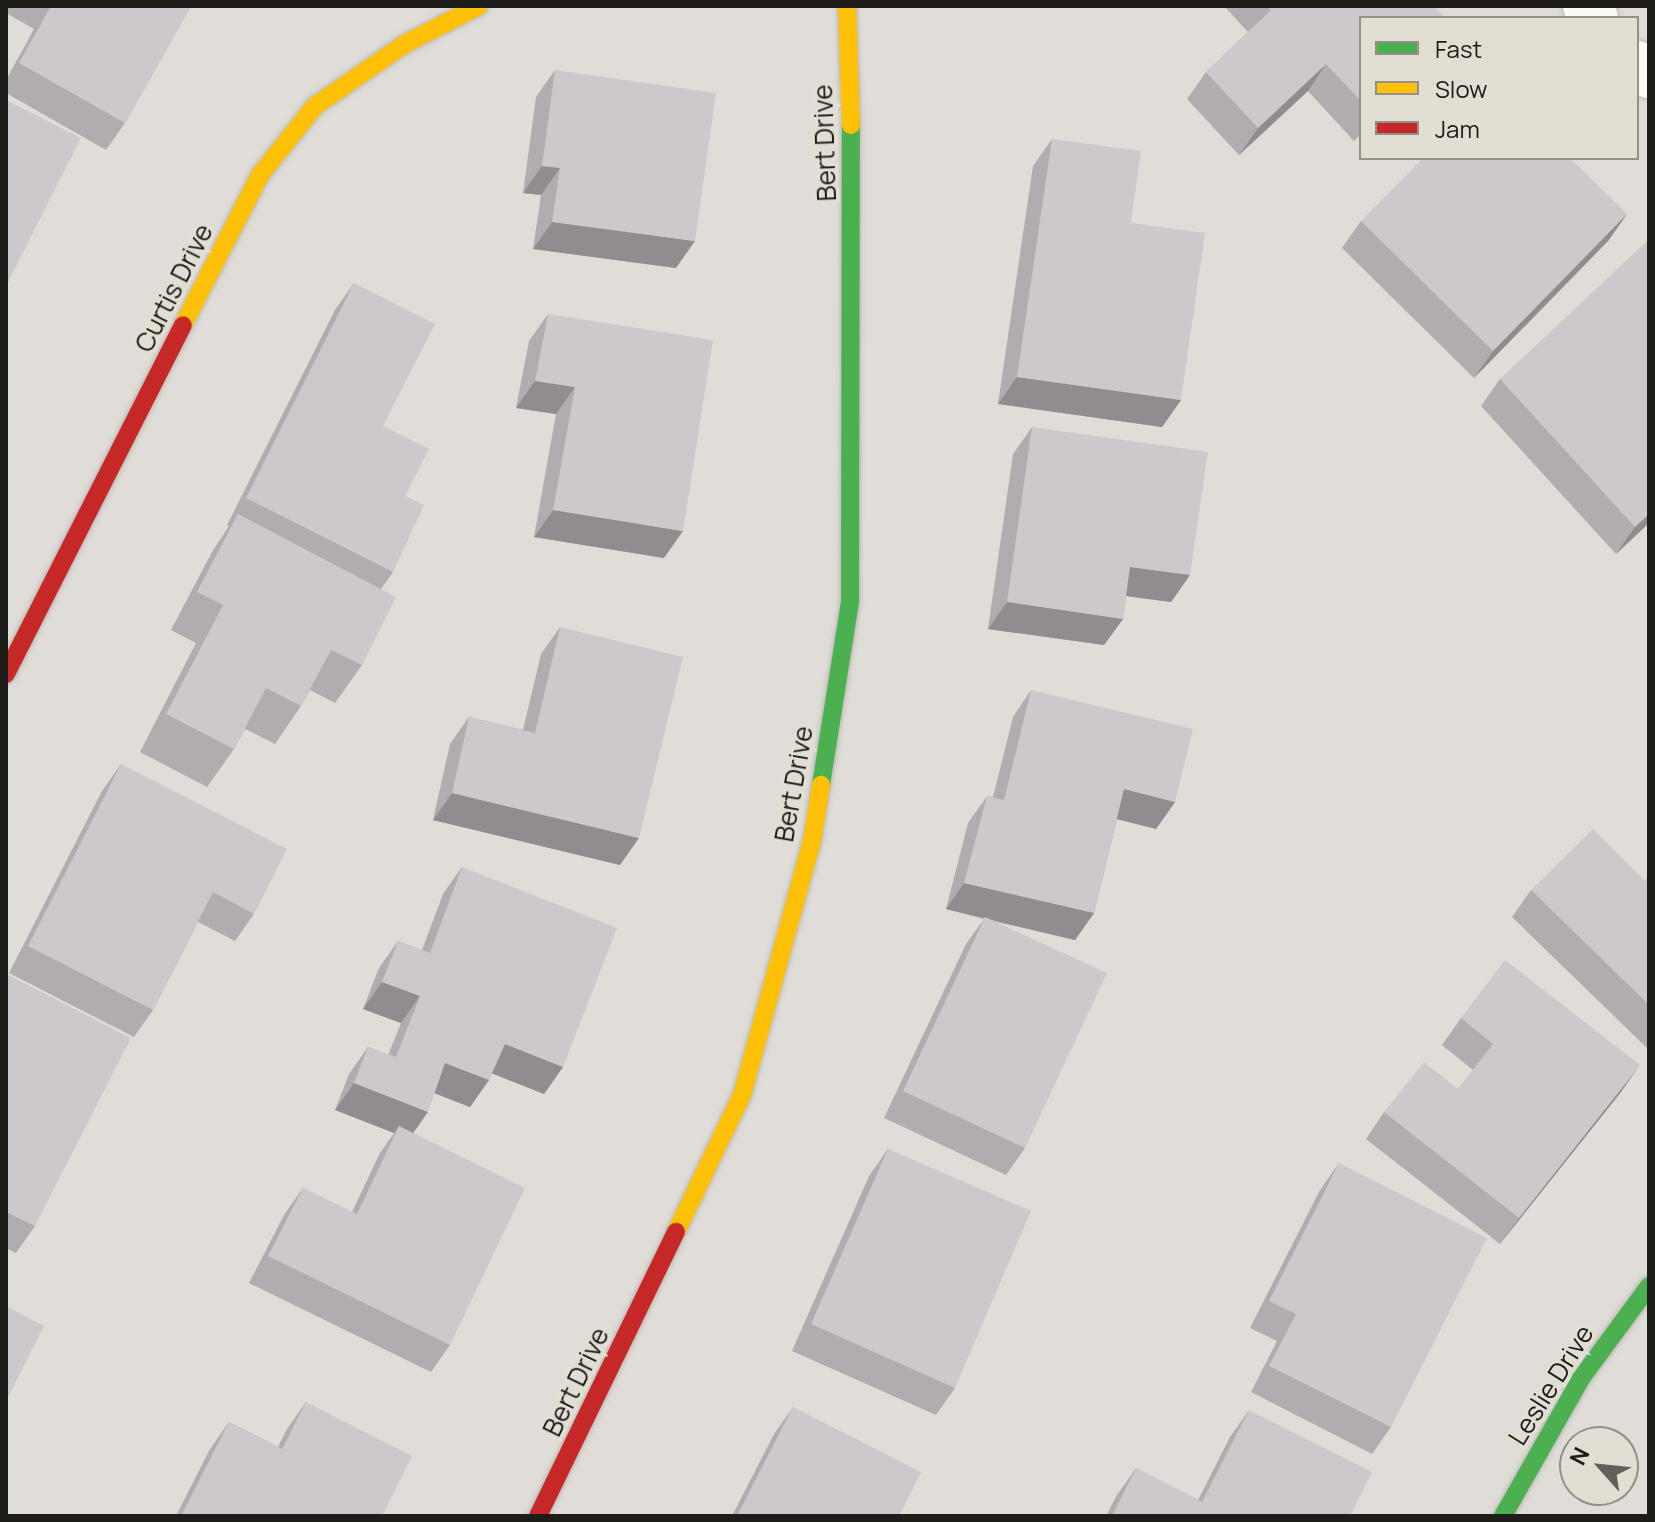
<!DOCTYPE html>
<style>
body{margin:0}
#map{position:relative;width:1655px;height:1522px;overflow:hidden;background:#e0ddd8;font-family:Manrope,sans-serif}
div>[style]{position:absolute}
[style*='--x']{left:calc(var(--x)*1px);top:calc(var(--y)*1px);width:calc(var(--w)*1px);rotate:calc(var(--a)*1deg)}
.roads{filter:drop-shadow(0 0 2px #bcbab6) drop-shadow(0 0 2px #bcbab6)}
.street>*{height:44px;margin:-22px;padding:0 22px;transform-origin:22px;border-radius:22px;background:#fafaf9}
.fast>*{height:18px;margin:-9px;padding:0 9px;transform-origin:9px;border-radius:9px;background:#4caf50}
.slow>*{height:18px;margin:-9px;padding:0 9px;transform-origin:9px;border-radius:9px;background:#ffc107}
.jam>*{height:18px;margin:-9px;padding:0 9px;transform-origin:9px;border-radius:9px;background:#c62828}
.wall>*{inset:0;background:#b0acaf}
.shaded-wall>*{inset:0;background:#908c8f}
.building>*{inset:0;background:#cdc8cc}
span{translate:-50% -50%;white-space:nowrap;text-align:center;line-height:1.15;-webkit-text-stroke:8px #e3ded4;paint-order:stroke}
.street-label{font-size:26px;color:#1e1c18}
.frame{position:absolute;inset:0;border:8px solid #1e1c18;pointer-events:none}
.legend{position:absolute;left:1359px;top:16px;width:280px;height:144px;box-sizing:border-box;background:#e3ded4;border:2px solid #949089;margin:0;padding:10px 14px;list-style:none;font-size:24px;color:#1e1c18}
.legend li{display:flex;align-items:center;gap:16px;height:40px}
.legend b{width:40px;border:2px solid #949089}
.north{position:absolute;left:1559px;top:1426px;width:80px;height:80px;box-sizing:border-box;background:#e3ded4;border:2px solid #949089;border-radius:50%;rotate:297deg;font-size:22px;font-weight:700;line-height:32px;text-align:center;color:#1e1c18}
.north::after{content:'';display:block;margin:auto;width:28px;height:36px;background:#62605b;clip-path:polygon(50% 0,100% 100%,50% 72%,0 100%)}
</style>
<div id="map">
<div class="roads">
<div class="street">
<div style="--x:1585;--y:6;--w:16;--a:47"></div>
<div style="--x:1637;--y:63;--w:18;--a:47"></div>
</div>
<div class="fast">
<div style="--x:821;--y:785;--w:186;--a:-81"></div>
<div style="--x:850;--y:601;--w:476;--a:-89.9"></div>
<div style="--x:1503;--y:1516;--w:160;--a:-60.4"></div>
<div style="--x:1582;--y:1377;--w:113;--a:-53.6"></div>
</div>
<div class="slow">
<div style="--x:847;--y:6;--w:119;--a:88.1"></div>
<div style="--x:183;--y:325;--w:169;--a:-62.8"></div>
<div style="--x:260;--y:175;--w:88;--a:-51.4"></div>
<div style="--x:315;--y:106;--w:107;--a:-34.7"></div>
<div style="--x:403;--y:45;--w:85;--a:-27.2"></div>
<div style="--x:676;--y:1232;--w:152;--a:-64.3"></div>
<div style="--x:742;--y:1095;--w:263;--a:-74.6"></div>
<div style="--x:812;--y:841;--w:57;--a:-80.9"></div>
</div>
<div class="jam">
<div style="--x:6;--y:674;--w:391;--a:-63.1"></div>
<div style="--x:538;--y:1516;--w:316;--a:-64.1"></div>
</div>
</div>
<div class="wall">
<div style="clip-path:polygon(6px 6px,191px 6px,125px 123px,106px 150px,6px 93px,6px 80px,34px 29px,6px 13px)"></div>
<div style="clip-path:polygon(1224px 6px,1434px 6px,1361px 18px,1361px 134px,1354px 141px,1308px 91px,1239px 155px,1187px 99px,1206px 72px,1248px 32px)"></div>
<div style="clip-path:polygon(555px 70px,676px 268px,533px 249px,541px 195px,523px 193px,536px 97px)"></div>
<div style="clip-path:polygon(1052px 139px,1131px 223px,1181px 400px,1162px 427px,998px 404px,1033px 166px)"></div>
<div style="clip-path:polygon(1627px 214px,1608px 241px,1474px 378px,1342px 248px,1361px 221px)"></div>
<div style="clip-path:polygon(1649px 245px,1649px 523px,1616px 554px,1481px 406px,1500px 379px)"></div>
<div style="clip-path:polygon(354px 283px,383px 426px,405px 496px,393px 572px,381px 589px,362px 665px,335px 703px,310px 690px,301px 706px,275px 744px,245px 729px,234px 749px,207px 787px,140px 752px,196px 643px,171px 630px,212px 552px,229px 526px,227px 525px,335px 310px)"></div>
<div style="clip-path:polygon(548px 314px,664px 558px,534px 537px,556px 414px,516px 408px,529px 341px)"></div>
<div style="clip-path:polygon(1032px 427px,1190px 575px,1171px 602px,1126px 596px,1123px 619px,1104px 645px,988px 629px,1013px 454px)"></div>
<div style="clip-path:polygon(560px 627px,620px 865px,433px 820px,450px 744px,469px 717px,523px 730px,541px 654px)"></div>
<div style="clip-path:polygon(1031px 690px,1175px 802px,1156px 829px,1117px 819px,1094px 913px,1075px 940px,992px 921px,1025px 1148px,1006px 1175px,884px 1118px,966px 944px,984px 919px,946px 909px,968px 823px,987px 796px,993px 797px,1013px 717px)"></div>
<div style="clip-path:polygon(121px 764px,254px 914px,235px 941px,198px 922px,153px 1010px,134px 1037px,9px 973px,102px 791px)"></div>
<div style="clip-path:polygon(462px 867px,563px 1067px,544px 1094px,492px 1073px,489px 1080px,470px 1107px,434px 1093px,413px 1133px,450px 1345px,431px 1372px,249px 1283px,284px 1215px,303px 1188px,352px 1212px,380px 1153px,394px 1133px,335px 1110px,349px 1074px,368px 1047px,388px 1055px,401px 1023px,363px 1009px,379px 968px,398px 941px,422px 950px,443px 894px)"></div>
<div style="clip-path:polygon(1649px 877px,1649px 1050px,1512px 917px,1531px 890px,1645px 881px)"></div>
<div style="clip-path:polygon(6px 974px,35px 1226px,16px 1253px,6px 1248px)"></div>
<div style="clip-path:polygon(1461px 1018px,1621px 1092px,1500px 1244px,1366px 1139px,1384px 1112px,1458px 1089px,1473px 1070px,1442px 1045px)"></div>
<div style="clip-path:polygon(888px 1149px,955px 1388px,936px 1415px,792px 1351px,869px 1176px)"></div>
<div style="clip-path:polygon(1339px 1163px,1391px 1427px,1372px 1454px,1251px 1392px,1277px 1341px,1250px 1328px,1320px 1190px)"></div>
<div style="clip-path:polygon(306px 1402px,382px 1516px,176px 1516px,210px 1449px,229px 1422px,278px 1447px,287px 1429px)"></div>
<div style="clip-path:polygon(793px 1407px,899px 1516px,732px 1516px,774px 1434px)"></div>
<div style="clip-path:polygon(1249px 1410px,1350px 1516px,1106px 1516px,1117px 1495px,1136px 1468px,1198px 1500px,1230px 1437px)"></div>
</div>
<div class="shaded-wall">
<div style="clip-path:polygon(1326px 64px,1308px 91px,1239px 155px,1258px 128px)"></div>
<div style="clip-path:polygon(542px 166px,560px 168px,541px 195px,523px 193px)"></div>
<div style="clip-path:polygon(1627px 214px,1608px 241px,1474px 378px,1493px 351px)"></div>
<div style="clip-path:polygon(552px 222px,695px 241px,676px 268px,533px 249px)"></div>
<div style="clip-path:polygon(1017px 377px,1181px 400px,1162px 427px,998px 404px)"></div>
<div style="clip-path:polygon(535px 381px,575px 387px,556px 414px,516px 408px)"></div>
<div style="clip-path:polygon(553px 510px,683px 531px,664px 558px,534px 537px)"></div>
<div style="clip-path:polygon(1649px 514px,1649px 523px,1616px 554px,1635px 527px)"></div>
<div style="clip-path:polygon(1130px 567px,1190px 575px,1171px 602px,1111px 594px)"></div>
<div style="clip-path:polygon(1007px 602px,1123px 619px,1104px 645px,988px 629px)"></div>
<div style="clip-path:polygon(1124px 789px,1175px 802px,1156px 829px,1105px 816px)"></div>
<div style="clip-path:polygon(452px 793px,639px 838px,620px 865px,433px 820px)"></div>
<div style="clip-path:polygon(964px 883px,1094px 913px,1075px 940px,946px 909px)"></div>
<div style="clip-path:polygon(382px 982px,420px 996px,401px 1023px,363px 1009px)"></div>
<div style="clip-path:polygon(505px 1044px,563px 1067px,544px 1094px,486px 1071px)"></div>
<div style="clip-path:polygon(445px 1063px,489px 1080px,470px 1107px,426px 1090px)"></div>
<div style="clip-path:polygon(1640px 1065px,1621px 1092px,1500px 1244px,1519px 1218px)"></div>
<div style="clip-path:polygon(354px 1083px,428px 1112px,409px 1139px,399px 1126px,394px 1133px,335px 1110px)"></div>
</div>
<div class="building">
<div style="clip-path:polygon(51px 6px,191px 6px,125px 123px,19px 63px)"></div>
<div style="clip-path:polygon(1267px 6px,1434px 6px,1445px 18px,1361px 18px,1361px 101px,1326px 64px,1258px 128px,1206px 72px,1271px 10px)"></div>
<div style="clip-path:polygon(555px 70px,716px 93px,695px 241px,552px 222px,560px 168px,542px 166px)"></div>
<div style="clip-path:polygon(6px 100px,81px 138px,6px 286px)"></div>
<div style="clip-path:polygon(1052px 139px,1141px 151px,1131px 223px,1205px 233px,1181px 400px,1017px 377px)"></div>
<div style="clip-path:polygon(1423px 158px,1570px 158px,1627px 214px,1493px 351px,1361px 221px)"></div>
<div style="clip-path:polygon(1646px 242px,1649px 245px,1649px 514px,1635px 527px,1500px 379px)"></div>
<div style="clip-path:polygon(354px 283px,435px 324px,383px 426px,429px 449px,405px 496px,424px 505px,393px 572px,246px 498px)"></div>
<div style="clip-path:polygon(548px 314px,713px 340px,683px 531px,553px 510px,575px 387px,535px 381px)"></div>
<div style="clip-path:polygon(1032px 427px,1208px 452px,1190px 575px,1130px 567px,1123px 619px,1007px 602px)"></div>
<div style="clip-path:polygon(238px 514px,396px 597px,362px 665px,331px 650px,301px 706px,266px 688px,234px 749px,166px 714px,223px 605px,197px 592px)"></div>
<div style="clip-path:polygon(560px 627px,683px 657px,639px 838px,452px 793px,469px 717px,535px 733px)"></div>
<div style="clip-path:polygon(1031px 690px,1193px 729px,1175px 802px,1124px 789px,1094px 913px,964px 883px,987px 796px,1004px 800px)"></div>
<div style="clip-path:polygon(121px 764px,287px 849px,254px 914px,213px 892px,153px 1010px,28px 946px)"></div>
<div style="clip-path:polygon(1593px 829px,1645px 881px,1649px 877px,1649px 1005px,1531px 890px)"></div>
<div style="clip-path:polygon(462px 867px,617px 928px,563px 1067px,505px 1044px,489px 1080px,445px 1063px,428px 1112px,354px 1083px,368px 1047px,396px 1057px,420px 996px,382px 982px,398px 941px,430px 953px)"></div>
<div style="clip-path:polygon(985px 917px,1107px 973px,1025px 1148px,903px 1091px)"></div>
<div style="clip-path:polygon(1505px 960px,1640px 1065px,1519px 1218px,1384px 1112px,1424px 1062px,1458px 1089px,1493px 1044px,1461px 1018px)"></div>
<div style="clip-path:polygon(6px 974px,131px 1038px,35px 1226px,6px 1212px)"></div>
<div style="clip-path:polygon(399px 1126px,525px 1188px,450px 1345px,268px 1256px,303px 1188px,357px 1214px)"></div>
<div style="clip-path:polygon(888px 1149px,1031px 1211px,955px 1388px,811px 1324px)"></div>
<div style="clip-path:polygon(1339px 1163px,1487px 1238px,1391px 1427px,1269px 1366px,1296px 1314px,1269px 1301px)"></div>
<div style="clip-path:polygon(6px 1306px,44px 1326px,6px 1401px)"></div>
<div style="clip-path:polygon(306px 1402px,412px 1456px,382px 1516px,181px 1516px,229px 1422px,282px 1449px)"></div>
<div style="clip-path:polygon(793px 1407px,921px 1472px,899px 1516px,737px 1516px)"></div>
<div style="clip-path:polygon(1249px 1410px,1372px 1472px,1350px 1516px,1112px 1516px,1136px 1468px,1202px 1502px)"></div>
</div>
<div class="street-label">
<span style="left:825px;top:143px;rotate:-92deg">Bert Drive</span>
<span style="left:174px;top:288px;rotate:-63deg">Curtis Drive</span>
<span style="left:794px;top:784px;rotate:-80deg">Bert Drive</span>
<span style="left:576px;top:1382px;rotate:-64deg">Bert Drive</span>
<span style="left:1551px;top:1385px;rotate:-58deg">Leslie Drive</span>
</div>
<div class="frame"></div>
<ul class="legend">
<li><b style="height:10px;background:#4caf50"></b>Fast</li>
<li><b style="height:10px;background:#ffc107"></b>Slow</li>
<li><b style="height:10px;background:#c62828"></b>Jam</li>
</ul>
<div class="north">N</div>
</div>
